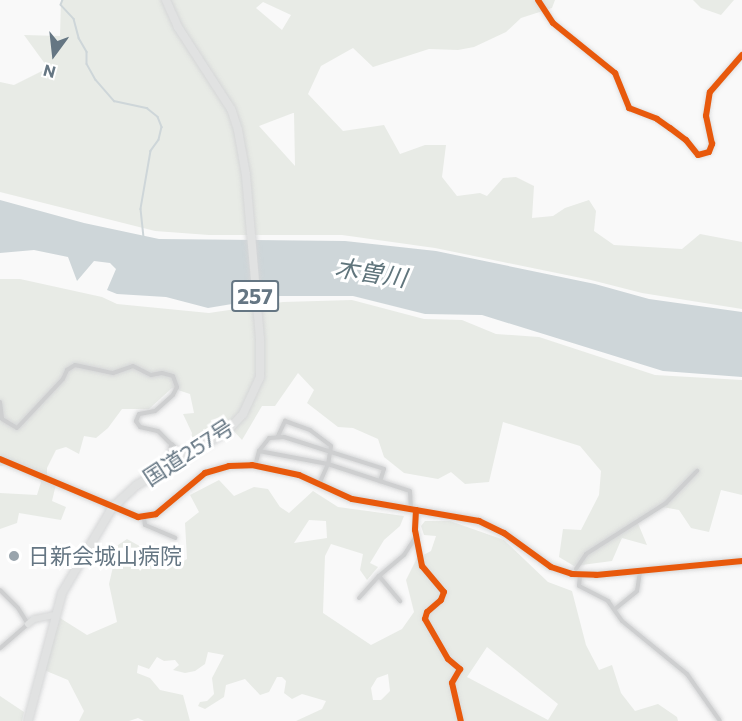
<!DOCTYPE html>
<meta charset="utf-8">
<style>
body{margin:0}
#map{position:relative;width:742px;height:721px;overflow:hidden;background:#f9f9f9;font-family:Commissioner,"Noto Sans JP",sans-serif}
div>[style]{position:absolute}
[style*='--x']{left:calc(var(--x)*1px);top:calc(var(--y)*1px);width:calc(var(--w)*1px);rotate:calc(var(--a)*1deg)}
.green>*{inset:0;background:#e8ebe6}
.water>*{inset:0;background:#ced6d9}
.stream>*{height:1.5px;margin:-0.75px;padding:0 0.75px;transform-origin:0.75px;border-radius:0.75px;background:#ced6d9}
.roads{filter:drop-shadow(0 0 2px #d5d6d7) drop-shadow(0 0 2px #d5d6d7)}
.street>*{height:4px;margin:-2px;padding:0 2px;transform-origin:2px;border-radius:2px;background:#cecfd0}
.secondary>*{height:6px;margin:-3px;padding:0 3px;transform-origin:3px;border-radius:3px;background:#e1e2e2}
.highway>*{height:8px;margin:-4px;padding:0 4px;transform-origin:4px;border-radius:4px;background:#e1e2e2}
.cycleway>*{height:6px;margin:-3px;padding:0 3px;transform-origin:3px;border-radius:3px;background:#e8590c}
.dots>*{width:16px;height:16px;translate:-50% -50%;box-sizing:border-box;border:3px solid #fff;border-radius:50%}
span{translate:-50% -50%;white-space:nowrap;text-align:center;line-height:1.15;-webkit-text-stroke:6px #fff;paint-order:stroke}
.shield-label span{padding:2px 4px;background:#fff;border:2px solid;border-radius:4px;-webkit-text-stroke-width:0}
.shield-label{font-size:21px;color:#657683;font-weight:700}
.street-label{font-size:22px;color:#657683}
.poi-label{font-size:22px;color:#657683}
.left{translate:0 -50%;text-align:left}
.water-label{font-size:24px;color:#60757c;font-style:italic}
.north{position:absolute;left:24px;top:24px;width:60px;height:60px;-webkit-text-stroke:4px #fff;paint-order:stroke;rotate:195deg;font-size:16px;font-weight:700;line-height:24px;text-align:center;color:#657683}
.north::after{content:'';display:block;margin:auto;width:21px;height:27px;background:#657683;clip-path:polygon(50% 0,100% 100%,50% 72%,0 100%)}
</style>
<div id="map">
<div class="green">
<div style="clip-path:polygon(evenodd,61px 0,555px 0,552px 8px,521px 18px,506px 32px,474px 47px,458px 50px,429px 49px,373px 67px,353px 48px,321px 66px,308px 94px,343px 131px,384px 125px,400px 154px,425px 145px,446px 145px,442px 177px,457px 196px,480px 193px,487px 196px,503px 178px,516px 177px,534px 186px,532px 218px,553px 216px,565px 208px,589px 200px,596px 211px,594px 231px,614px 245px,682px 249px,700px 234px,742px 242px,742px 309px,642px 293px,591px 280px,435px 248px,342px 235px,209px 235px,155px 231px,0 192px,0 82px,14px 85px,48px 68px,24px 35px,60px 36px,61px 0,263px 2px,291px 15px,282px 30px,256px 8px,263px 2px,61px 0,293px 113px,294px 113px,295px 166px,259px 126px,293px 113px)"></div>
<div style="clip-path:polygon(693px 0,734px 0,721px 15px,701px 8px)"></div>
<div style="clip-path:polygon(0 279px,20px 279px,102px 297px,117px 304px,209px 313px,283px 302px,352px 300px,424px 319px,462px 320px,496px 334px,539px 337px,655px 375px,742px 380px,742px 495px,721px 490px,709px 532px,691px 528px,679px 510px,657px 506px,637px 521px,647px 545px,622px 538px,612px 561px,574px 566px,559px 557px,563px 529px,581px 530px,599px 495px,601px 471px,580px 446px,503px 422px,489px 482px,465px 484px,451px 472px,438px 479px,404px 473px,384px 457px,378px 439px,353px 428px,338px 427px,307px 403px,314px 390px,298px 373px,275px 406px,262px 406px,242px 440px,221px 417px,211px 420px,214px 434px,190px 448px,192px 433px,183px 414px,194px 413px,190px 394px,172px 388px,149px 409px,122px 409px,108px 428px,96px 438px,84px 436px,79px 454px,66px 447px,56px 450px,47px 468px,47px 475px,57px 480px,52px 501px,66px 507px,61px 520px,19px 513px,17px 523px,0 529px,0 493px,37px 495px,41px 482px,34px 472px,16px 464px,0 466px)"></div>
<div style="clip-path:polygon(evenodd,219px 480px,234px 496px,254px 487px,268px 489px,280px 507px,289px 513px,313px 491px,338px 507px,404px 516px,400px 526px,384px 540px,370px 563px,378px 567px,367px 580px,360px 570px,363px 554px,331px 544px,325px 556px,323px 613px,371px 645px,402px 629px,414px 612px,406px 580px,417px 558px,431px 551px,436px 536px,424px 535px,421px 526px,425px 521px,450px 521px,504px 540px,548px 582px,572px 591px,586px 645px,599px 670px,612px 665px,621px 693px,635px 711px,658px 704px,677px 717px,678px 721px,296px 721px,322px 709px,326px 701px,302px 694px,292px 699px,284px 693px,286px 681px,282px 677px,277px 677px,269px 692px,260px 695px,245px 679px,226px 685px,224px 697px,205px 709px,198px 706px,200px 702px,207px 701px,214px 694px,212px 678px,224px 655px,208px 652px,205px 664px,195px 671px,185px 673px,173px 670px,179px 665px,175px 660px,164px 661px,157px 657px,149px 669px,138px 665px,137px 673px,150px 678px,160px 690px,183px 695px,190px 721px,144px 721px,138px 718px,129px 721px,79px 721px,84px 711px,68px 680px,44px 670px,60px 618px,87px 635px,117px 622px,109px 584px,118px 545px,127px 539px,175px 566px,187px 559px,185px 523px,199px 512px,190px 495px,219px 480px,309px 520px,326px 521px,327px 538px,294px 543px,309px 520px,219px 480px,487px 647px,558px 704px,548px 720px,467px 677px,487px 647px,219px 480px,388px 674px,390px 691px,381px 700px,373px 700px,371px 688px,377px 678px,388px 674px)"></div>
<div style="clip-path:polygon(0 696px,24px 712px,22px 721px,0 721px)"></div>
</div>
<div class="water">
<div style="clip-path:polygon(0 200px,84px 223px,159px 239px,345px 241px,436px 251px,595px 284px,649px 299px,742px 312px,742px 377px,663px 371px,482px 315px,425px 314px,353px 296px,280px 296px,208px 308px,166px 297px,117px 294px,107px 290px,116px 269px,110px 263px,94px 261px,77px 281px,68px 257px,34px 250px,0 253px)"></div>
</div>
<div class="stream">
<div style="--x:63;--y:0;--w:5;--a:112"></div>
<div style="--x:61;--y:5;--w:19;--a:47"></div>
<div style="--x:74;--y:19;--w:20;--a:75"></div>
<div style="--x:79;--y:38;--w:16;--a:60"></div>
<div style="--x:87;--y:52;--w:12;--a:90"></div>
<div style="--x:87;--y:64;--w:18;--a:61"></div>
<div style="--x:96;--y:80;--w:28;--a:49"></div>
<div style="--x:114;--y:101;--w:34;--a:12"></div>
<div style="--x:147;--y:108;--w:14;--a:39"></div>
<div style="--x:158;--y:117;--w:11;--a:68"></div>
<div style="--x:162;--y:127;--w:13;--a:103"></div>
<div style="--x:159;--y:140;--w:14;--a:126"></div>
<div style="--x:151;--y:151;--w:59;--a:99.8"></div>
<div style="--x:141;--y:209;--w:27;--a:84"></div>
</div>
<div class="roads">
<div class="street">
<div style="--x:538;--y:0;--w:27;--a:57"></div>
<div style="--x:553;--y:23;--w:80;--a:38.9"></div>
<div style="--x:615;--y:73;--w:38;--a:68"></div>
<div style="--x:629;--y:108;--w:30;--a:21"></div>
<div style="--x:657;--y:119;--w:16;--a:35"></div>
<div style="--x:670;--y:128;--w:20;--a:37"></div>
<div style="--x:686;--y:140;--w:19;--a:51"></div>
<div style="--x:698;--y:155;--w:11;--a:-15"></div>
<div style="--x:709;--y:152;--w:9;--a:-69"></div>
<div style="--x:712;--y:144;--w:29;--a:-102"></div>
<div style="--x:706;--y:116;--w:24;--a:-81"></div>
<div style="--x:710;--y:92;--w:49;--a:-49.1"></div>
<div style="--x:0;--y:402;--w:17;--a:83"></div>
<div style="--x:2;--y:419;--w:17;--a:31"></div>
<div style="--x:17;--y:428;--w:67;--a:-46.8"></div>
<div style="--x:63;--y:379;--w:10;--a:-66"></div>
<div style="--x:67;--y:370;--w:9;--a:-32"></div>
<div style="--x:75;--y:365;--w:39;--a:12"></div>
<div style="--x:113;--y:373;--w:21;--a:-19"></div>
<div style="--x:133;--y:366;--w:20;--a:27"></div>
<div style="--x:151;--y:375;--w:11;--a:-10"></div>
<div style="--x:162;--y:373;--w:11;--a:15"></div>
<div style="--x:173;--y:376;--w:12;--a:70"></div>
<div style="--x:177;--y:387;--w:9;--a:117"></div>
<div style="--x:173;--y:395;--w:24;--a:138"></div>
<div style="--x:155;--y:411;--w:16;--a:169"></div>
<div style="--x:139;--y:414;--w:8;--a:113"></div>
<div style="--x:136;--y:421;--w:7;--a:56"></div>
<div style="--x:140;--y:427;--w:18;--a:13"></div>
<div style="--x:158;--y:431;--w:18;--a:45"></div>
<div style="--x:171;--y:444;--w:11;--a:95"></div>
<div style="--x:170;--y:455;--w:14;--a:120"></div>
<div style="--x:278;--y:436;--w:17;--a:-65"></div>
<div style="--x:285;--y:421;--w:27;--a:20"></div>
<div style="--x:310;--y:430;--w:26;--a:37"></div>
<div style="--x:331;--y:446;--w:18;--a:99"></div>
<div style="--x:328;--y:464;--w:22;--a:114"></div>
<div style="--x:172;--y:444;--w:16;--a:47"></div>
<div style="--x:259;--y:451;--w:16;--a:-52"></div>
<div style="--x:269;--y:438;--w:15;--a:-4"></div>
<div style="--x:284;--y:437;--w:105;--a:17.7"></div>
<div style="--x:384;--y:469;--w:13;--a:108"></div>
<div style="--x:255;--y:466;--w:16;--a:-75"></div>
<div style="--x:259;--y:451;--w:70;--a:10.7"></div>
<div style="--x:328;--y:464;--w:86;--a:18.2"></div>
<div style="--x:410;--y:491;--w:18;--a:87"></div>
<div style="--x:416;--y:510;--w:20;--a:93"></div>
<div style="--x:415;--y:530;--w:37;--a:79"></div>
<div style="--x:422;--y:566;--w:34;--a:50"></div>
<div style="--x:444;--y:592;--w:9;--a:111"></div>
<div style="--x:441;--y:600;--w:18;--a:139"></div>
<div style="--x:427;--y:612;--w:7;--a:106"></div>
<div style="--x:425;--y:619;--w:46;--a:60.1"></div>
<div style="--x:448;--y:659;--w:16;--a:40"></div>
<div style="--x:460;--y:669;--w:16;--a:120"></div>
<div style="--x:452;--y:683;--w:39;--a:77"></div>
<div style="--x:144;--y:518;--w:7;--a:82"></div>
<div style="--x:145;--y:525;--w:33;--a:23"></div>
<div style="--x:576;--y:569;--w:18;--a:-56"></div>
<div style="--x:586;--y:554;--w:95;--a:-32.5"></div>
<div style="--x:666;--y:503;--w:45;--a:-45.9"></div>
<div style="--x:580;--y:575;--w:11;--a:95"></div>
<div style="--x:579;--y:586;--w:33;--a:27"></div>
<div style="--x:608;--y:601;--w:24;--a:55"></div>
<div style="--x:622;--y:621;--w:84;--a:39.2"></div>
<div style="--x:687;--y:674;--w:57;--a:54.9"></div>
<div style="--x:379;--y:576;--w:33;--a:50"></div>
<div style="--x:0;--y:590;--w:25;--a:45"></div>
<div style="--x:18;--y:608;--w:19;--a:58"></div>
<div style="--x:28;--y:624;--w:37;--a:139"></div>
<div style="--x:359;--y:598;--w:30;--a:-48"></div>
<div style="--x:379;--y:576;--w:33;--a:-40"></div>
<div style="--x:404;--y:555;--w:24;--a:-57"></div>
<div style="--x:615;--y:609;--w:28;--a:-39"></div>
<div style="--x:637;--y:591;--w:20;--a:-81"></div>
</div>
<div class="secondary">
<div style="--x:0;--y:459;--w:150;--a:22.8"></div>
<div style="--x:138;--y:517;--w:18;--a:-9"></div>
<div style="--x:156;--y:514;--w:64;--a:-39.9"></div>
<div style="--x:205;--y:473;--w:25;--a:-16"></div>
<div style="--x:229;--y:466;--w:23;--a:-2"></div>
<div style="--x:252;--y:465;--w:48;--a:12"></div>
<div style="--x:299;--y:475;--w:58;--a:24.4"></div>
<div style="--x:352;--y:499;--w:129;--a:9.8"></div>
<div style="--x:479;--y:521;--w:28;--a:26"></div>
<div style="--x:504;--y:533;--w:58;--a:35.9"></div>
<div style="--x:551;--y:567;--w:22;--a:18"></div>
<div style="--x:572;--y:574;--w:24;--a:2"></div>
<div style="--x:596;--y:575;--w:147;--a:-5.5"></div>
<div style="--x:28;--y:624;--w:8;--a:-40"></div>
<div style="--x:34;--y:619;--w:21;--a:-11"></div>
</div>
<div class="highway">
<div style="--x:28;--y:721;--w:132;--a:-75.1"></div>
<div style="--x:62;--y:593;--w:99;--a:-59.5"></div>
<div style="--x:112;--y:508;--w:34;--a:-43"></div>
<div style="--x:137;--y:485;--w:106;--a:-31.1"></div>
<div style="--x:228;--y:430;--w:22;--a:-47"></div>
<div style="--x:243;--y:414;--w:41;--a:-65.3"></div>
<div style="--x:260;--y:377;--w:38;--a:-90"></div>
<div style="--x:260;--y:339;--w:165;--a:-94.9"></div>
<div style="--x:246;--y:175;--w:46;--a:-100.1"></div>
<div style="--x:238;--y:130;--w:22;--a:-108"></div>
<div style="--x:231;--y:109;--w:98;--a:-122.9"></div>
<div style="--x:178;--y:27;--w:30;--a:-114"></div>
</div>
</div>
<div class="cycleway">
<div style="--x:538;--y:0;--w:27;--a:57"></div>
<div style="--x:553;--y:23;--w:80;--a:38.9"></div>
<div style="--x:615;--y:73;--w:38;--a:68"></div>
<div style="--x:629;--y:108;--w:30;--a:21"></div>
<div style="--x:657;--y:119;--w:16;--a:35"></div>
<div style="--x:670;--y:128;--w:20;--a:37"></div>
<div style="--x:686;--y:140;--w:19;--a:51"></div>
<div style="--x:698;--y:155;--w:11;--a:-15"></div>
<div style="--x:709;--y:152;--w:9;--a:-69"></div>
<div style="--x:712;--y:144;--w:29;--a:-102"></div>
<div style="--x:706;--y:116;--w:24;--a:-81"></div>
<div style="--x:710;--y:92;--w:49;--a:-49.1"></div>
<div style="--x:0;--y:459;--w:150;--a:22.8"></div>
<div style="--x:138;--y:517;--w:18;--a:-9"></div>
<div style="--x:156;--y:514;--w:64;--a:-39.9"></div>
<div style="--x:205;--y:473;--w:25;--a:-16"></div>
<div style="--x:229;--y:466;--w:23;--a:-2"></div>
<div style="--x:252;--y:465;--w:48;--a:12"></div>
<div style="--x:299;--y:475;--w:58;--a:24.4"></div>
<div style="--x:352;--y:499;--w:129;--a:9.8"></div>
<div style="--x:479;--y:521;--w:28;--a:26"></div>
<div style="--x:504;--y:533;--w:58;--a:35.9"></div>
<div style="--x:551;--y:567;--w:22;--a:18"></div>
<div style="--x:572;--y:574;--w:24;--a:2"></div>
<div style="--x:596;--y:575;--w:147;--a:-5.5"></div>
<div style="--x:416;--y:510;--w:20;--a:93"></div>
<div style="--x:415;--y:530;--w:37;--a:79"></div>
<div style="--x:422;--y:566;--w:34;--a:50"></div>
<div style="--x:444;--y:592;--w:9;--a:111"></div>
<div style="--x:441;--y:600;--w:18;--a:139"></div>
<div style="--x:427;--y:612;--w:7;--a:106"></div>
<div style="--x:425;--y:619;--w:46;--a:60.1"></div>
<div style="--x:448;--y:659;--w:16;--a:40"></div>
<div style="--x:460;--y:669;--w:16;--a:120"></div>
<div style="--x:452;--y:683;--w:39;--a:77"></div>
</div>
<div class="dots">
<div style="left:14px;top:556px;background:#99a4ac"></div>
</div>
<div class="shield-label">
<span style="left:255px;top:296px">257</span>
</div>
<div class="street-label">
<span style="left:188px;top:452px;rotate:-33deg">国道257号</span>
</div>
<div class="poi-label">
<span class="left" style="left:28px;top:556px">日新会城山病院</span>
</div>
<div class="water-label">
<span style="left:371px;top:272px;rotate:9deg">木曽川</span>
</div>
<div class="north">N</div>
</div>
